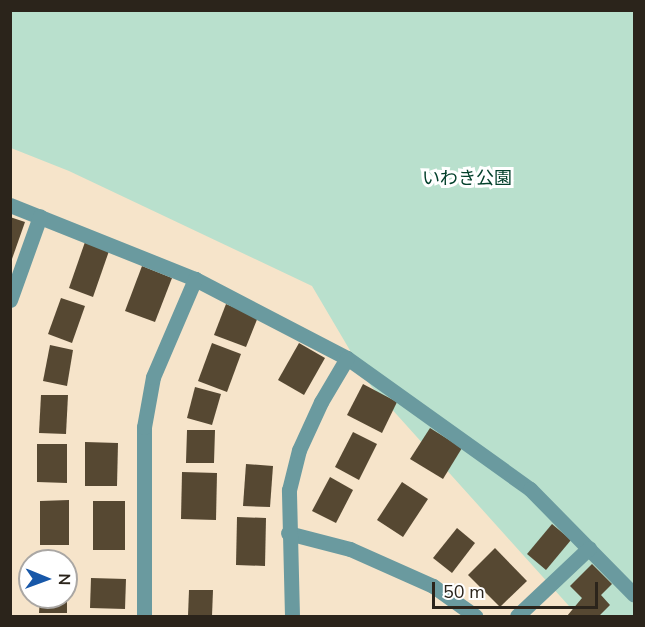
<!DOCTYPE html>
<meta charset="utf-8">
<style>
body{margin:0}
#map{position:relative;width:645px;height:627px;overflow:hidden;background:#f6e4ca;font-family:"Nunito Sans","Noto Sans JP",sans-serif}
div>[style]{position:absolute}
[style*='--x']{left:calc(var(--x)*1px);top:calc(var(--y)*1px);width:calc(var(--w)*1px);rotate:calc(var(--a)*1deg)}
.green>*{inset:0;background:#b9e0cd}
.building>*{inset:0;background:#564832}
.street>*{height:15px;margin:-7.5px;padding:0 7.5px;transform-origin:7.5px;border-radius:7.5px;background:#6a9a9f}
span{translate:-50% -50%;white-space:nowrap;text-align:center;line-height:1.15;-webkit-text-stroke:6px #fff;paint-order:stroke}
.park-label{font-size:18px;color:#03402b}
.frame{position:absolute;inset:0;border:12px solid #2b241b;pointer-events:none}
.north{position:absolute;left:18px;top:549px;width:60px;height:60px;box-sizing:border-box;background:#fff;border:2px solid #aaa7a4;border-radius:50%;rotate:91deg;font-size:16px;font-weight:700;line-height:24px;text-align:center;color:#2b241b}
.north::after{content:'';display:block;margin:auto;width:21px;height:27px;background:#1858a9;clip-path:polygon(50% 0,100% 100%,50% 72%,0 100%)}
.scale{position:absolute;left:432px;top:582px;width:166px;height:27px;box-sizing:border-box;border:3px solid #2b241b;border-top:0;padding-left:8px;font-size:18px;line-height:21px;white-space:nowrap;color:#2b241b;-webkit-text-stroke:4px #fff;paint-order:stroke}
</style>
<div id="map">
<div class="green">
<div style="clip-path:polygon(10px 11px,634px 11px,634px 616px,578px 616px,371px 386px,312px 286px,69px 171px,11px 148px)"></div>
</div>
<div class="building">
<div style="clip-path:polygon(10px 217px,25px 222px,12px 259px,10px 258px)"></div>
<div style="clip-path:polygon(85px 242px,109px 251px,93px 297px,69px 288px)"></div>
<div style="clip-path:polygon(142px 266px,172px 278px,155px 322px,125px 311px)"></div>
<div style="clip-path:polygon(61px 298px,85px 306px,72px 343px,48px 334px)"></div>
<div style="clip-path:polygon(226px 304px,258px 317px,246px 347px,214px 335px)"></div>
<div style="clip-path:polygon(212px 343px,241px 354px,227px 392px,198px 381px)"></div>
<div style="clip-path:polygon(299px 343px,325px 358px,304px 395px,278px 380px)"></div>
<div style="clip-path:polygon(50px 345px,73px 350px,67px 386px,43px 381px)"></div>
<div style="clip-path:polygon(363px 384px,397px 402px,382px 433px,347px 415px)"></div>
<div style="clip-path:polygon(195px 387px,221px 394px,212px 425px,187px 418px)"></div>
<div style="clip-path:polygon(41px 395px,68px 395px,66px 434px,39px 433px)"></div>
<div style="clip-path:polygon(430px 428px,462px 448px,443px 479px,410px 459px)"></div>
<div style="clip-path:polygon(187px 430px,215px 430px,214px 463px,186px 463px)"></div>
<div style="clip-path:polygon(353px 432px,377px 444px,359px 480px,335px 467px)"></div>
<div style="clip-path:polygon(85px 442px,118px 443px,117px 486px,85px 486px)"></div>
<div style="clip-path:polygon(37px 444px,67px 444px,67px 483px,37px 482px)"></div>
<div style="clip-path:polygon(246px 464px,273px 466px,270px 507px,243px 506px)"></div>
<div style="clip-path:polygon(182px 472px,217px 473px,216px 520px,181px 519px)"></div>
<div style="clip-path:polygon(330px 477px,353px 490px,336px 523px,312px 511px)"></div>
<div style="clip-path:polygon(402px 482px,428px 499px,403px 537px,377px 520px)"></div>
<div style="clip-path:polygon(69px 500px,69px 545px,40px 545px,40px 501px)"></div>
<div style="clip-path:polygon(93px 501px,125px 501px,125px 550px,93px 550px)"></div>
<div style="clip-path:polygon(237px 517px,266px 518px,265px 566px,236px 565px)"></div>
<div style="clip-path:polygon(552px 524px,571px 540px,546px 570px,527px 554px)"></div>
<div style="clip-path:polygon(457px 528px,475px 543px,452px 573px,433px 558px)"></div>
<div style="clip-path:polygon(495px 548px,527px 581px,500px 607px,468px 575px)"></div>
<div style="clip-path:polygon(592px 564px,612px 584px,601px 595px,610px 605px,599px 616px,567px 616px,582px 598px,570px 586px)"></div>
<div style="clip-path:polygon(91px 578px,126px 579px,125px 609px,90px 608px)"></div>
<div style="clip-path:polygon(189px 590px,213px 590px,212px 616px,188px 616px)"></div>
<div style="clip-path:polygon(40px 597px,67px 597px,67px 613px,39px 613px)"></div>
</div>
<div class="street">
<div style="--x:10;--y:205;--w:199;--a:21.8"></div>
<div style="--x:195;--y:279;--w:171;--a:27.5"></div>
<div style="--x:347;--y:358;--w:225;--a:35.6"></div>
<div style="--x:530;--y:489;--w:148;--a:45.5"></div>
<div style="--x:10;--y:300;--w:89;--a:-70.3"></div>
<div style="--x:288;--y:533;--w:64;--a:14.5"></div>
<div style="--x:350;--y:549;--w:91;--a:24"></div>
<div style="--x:433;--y:586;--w:52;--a:35.5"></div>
<div style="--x:144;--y:616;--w:189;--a:-90"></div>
<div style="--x:144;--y:427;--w:51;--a:-79.8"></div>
<div style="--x:153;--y:377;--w:107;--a:-66.8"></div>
<div style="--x:292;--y:616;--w:126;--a:-91.4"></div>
<div style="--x:289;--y:490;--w:41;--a:-76"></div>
<div style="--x:299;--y:450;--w:53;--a:-65.4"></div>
<div style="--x:321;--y:402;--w:51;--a:-59.4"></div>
<div style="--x:517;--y:616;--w:99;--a:-43.4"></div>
</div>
<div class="park-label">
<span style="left:467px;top:178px">いわき公園</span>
</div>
<div class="frame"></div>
<div class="north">N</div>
<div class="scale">50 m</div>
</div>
